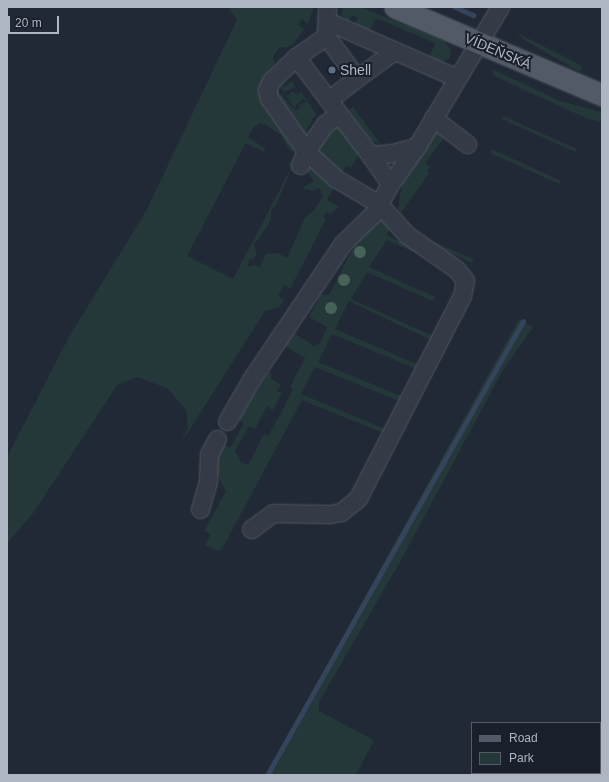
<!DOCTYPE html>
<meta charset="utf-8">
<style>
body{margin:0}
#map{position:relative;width:609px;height:782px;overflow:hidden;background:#202935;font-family:Helvetica,sans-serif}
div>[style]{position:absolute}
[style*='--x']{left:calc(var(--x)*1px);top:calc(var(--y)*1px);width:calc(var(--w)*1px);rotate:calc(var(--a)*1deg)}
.green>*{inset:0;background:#253839}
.stream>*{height:5px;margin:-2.5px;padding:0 2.5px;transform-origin:2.5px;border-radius:2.5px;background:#34445c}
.roads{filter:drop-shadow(0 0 1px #515864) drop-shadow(0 0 1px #515864)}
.minor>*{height:17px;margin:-8.5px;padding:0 8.5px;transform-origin:8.5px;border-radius:8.5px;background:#343b46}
.major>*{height:21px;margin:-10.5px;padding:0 10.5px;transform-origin:10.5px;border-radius:10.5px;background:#515a66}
.trees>*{width:12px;height:12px;margin:-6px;border-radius:50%;background:#476357}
.dots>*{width:11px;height:11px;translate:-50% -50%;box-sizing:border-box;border:2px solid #19202b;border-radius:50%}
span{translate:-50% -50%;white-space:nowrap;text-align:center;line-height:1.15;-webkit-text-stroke:4px #19202b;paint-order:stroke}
.street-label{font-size:14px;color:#aeb5c3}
.poi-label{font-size:14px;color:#aeb5c3}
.left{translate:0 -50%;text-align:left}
.frame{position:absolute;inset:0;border:8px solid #aeb5c3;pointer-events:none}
.legend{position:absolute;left:471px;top:722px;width:130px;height:52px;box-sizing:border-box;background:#19202b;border:1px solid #555c68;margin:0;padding:5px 7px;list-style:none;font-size:12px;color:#aeb5c3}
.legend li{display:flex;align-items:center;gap:8px;height:20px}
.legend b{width:20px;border:1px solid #555c68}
.scale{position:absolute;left:8px;top:16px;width:51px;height:18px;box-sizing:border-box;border:2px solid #aeb5c3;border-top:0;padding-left:5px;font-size:12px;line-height:14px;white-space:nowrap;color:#aeb5c3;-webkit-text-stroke:3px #19202b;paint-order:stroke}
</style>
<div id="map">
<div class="green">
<div style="clip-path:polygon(228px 7px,314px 7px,308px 24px,302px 19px,298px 24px,304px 29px,294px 43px,288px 47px,279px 48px,275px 53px,273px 58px,275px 64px,267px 73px,263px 83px,295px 148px,294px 151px,290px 151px,281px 135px,268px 126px,260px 123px,253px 128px,248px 137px,265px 148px,264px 152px,246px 143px,187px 256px,233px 279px,291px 168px,288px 164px,289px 162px,293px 165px,276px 205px,271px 210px,271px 220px,258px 240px,254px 243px,257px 254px,253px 259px,249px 260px,248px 267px,254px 265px,260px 267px,266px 254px,278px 253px,287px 258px,305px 218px,313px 211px,323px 196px,319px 188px,312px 191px,302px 188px,314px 181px,306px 169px,308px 160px,337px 183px,327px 200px,339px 207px,330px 214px,327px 212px,323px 217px,326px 219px,290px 289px,284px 285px,278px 296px,284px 300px,279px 307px,265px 311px,176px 451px,188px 429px,186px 410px,167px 388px,137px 377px,117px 385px,34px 512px,7px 543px,7px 457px,69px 337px,146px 211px,237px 20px)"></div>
<div style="clip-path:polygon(343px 7px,360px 7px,444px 41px,451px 50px,450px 58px,442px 62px,429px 58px,435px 43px,376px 18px,370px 30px,355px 24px,358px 18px,352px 15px,349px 22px,346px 20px,341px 14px)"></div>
<div style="clip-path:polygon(515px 32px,575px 62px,582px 67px,580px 72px,526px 41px)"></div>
<div style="clip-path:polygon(492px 69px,560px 101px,602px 112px,602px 122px,588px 119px,494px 76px)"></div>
<div style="clip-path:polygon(292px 81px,296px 87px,284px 92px,287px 96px,293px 91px,297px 95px,301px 92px,317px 115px,311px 119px,313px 121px,306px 129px,308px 131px,304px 135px,298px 129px,300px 126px,277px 98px,275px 90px,278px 87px,279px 92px,299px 115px,295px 110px,300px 108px,298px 105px,307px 102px,304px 99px,296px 105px,295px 109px,279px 85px,284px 87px)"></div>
<div style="clip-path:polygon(353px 107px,380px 143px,379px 144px,371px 140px,349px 110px)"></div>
<div style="clip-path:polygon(503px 116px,577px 149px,575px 152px,502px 119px)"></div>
<div style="clip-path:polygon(340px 127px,360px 152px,351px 168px,346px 166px,341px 175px,320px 158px,315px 145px,335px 128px)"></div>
<div style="clip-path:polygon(435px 129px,444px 138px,425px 163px,430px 167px,427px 171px,429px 173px,401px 213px,398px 210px,402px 183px)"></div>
<div style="clip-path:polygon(492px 149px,561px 181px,559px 184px,490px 153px)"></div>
<div style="clip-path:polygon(382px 219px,392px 227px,386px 235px,433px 257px,442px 265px,387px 240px,369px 267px,435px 297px,433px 301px,367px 272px,351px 299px,435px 337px,433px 341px,349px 301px,335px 329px,419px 365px,417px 369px,332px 334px,318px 362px,401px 396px,399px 401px,315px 367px,301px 394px,388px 430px,386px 434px,302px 400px,221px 551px,215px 550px,205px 545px,211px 534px,204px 531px,226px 491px,214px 470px,220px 443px,230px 448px,244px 423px,239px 420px,248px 404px,269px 372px,272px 373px,271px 379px,281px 385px,277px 391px,282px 393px,273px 410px,267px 406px,255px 429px,249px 426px,235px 451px,241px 462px,248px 465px,264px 434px,268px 436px,281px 413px,293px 389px,290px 387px,305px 358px,283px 345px,292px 332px,314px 346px,319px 344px,327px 327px,309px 317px,321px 295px,329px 295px,355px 244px)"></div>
<div style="clip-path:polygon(422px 237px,471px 258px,474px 261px,472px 263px,420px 239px)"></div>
<div style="clip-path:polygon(519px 319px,533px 327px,503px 370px,401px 560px,319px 702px,319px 711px,374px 740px,356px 775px,266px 775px)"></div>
</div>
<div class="stream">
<div style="--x:455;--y:7;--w:20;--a:24"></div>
<div style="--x:267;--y:775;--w:521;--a:-60.58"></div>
</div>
<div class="roads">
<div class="minor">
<div style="--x:327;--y:7;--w:29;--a:92"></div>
<div style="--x:326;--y:36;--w:52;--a:53.6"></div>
<div style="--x:357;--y:78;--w:36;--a:143"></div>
<div style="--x:327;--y:21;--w:142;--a:23.7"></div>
<div style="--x:326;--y:36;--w:37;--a:145"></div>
<div style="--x:296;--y:57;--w:123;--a:52.9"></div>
<div style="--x:370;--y:155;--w:23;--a:-5"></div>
<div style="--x:393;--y:153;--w:25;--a:-16"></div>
<div style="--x:417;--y:146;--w:162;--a:-59.2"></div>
<div style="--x:357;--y:78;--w:46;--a:-36.1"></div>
<div style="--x:433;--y:118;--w:43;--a:37.4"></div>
<div style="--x:370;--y:155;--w:35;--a:55"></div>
<div style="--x:300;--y:165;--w:15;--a:-67"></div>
<div style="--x:306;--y:151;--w:33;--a:-55"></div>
<div style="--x:325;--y:124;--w:17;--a:-36"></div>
<div style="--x:227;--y:421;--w:50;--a:-59.8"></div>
<div style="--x:252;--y:378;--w:163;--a:-56"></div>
<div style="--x:343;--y:243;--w:43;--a:-44.1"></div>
<div style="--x:374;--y:213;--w:33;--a:-61"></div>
<div style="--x:390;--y:184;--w:47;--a:-54.6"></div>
<div style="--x:200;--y:509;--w:29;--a:-74"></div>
<div style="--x:208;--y:481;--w:27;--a:-88"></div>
<div style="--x:209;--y:454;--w:17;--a:-62"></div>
<div style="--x:251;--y:529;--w:27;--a:-36"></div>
<div style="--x:273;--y:513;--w:57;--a:1"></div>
<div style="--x:330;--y:514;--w:11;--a:-10"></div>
<div style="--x:341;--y:512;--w:22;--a:-39"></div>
<div style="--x:358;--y:498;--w:227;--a:-62.8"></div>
<div style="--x:462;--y:296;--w:16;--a:-79"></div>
<div style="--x:465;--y:280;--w:14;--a:-129"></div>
<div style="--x:456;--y:269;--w:60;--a:-145.2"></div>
<div style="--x:407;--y:235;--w:42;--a:-132.1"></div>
<div style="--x:379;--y:204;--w:51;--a:-149.4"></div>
<div style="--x:335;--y:178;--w:40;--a:-137"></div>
<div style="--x:306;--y:151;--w:65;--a:-124.9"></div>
<div style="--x:269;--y:98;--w:8;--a:-104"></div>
<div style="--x:267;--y:90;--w:10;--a:-66"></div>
<div style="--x:271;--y:81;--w:35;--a:-44"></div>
</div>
<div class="major">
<div style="--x:395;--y:7;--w:225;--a:23"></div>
</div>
</div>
<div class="trees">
<div style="left:360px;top:252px"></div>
<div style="left:344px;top:280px"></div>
<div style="left:331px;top:308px"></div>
</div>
<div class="dots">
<div style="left:332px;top:70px;background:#5c6f8a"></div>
</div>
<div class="street-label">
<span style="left:498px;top:51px;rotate:23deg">VÍDEŇSKÁ</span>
</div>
<div class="poi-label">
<span class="left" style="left:340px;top:70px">Shell</span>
</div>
<div class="frame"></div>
<ul class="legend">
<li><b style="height:5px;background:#515a66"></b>Road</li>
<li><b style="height:11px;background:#253839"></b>Park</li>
</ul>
<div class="scale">20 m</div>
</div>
